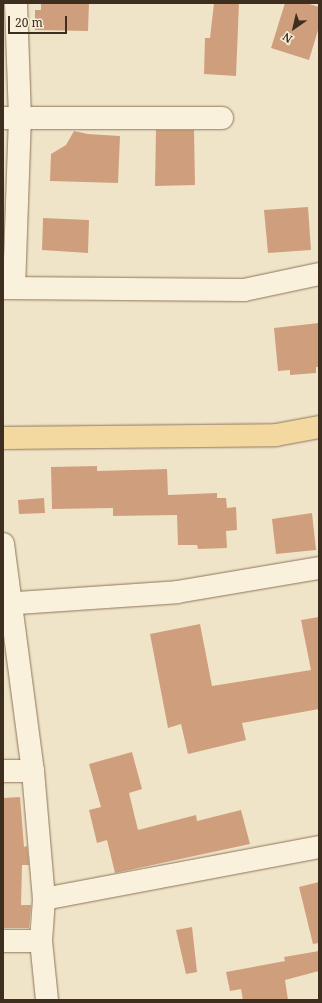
<!DOCTYPE html>
<style>
body{margin:0}
#map{position:relative;width:322px;height:1003px;overflow:hidden;background:#f0e4c8;font-family:"Noto Serif",serif}
div>[style]{position:absolute}
[style*='--x']{left:calc(var(--x)*1px);top:calc(var(--y)*1px);width:calc(var(--w)*1px);rotate:calc(var(--a)*1deg)}
.building>*{inset:0;background:#cf9f7d}
.roads{filter:drop-shadow(0 0 1px #8d765c) drop-shadow(0 0 1px #8d765c)}
.minor>*{height:22px;margin:-11px;padding:0 11px;transform-origin:11px;border-radius:11px;background:#faf1dc}
.major>*{height:22px;margin:-11px;padding:0 11px;transform-origin:11px;border-radius:11px;background:#f3d9a0}
span{translate:-50% -50%;white-space:nowrap;text-align:center;line-height:1.15;-webkit-text-stroke:4px #f7eed8;paint-order:stroke}
.frame{position:absolute;inset:0;border:4px solid #3d2e20;pointer-events:none}
.north{position:absolute;left:274px;top:8px;width:40px;height:40px;-webkit-text-stroke:3px #f7eed8;paint-order:stroke;rotate:214deg;font-size:11px;font-weight:700;line-height:16px;text-align:center;color:#3d2e20}
.north::after{content:'';display:block;margin:auto;width:14px;height:18px;background:#3d2e20;clip-path:polygon(50% 0,100% 100%,50% 72%,0 100%)}
.scale{position:absolute;left:8px;top:16px;width:59px;height:18px;box-sizing:border-box;border:2px solid #3d2e20;border-top:0;padding-left:5px;font-size:12px;line-height:14px;white-space:nowrap;color:#3d2e20;-webkit-text-stroke:3px #f7eed8;paint-order:stroke}
</style>
<div id="map">
<div class="building">
<div style="clip-path:polygon(41px 3px,89px 3px,88px 31px,35px 30px,35px 10px,41px 10px)"></div>
<div style="clip-path:polygon(214px 3px,239px 3px,236px 76px,204px 74px,205px 38px,210px 38px)"></div>
<div style="clip-path:polygon(285px 3px,306px 3px,319px 7px,319px 27px,309px 60px,271px 48px)"></div>
<div style="clip-path:polygon(156px 130px,194px 130px,195px 185px,155px 186px)"></div>
<div style="clip-path:polygon(74px 131px,88px 134px,120px 136px,118px 183px,50px 181px,51px 154px,66px 145px)"></div>
<div style="clip-path:polygon(308px 207px,311px 250px,268px 253px,264px 210px)"></div>
<div style="clip-path:polygon(43px 218px,89px 220px,88px 253px,42px 250px)"></div>
<div style="clip-path:polygon(319px 323px,319px 367px,316px 367px,316px 373px,290px 375px,290px 370px,278px 371px,274px 328px)"></div>
<div style="clip-path:polygon(97px 466px,97px 471px,167px 469px,168px 495px,217px 493px,217px 498px,226px 498px,227px 508px,236px 507px,237px 530px,226px 531px,227px 548px,198px 549px,197px 545px,178px 545px,177px 515px,113px 516px,113px 508px,52px 509px,51px 467px)"></div>
<div style="clip-path:polygon(44px 498px,45px 513px,19px 514px,18px 500px)"></div>
<div style="clip-path:polygon(312px 513px,316px 550px,276px 554px,272px 519px)"></div>
<div style="clip-path:polygon(319px 617px,319px 709px,242px 723px,246px 740px,188px 754px,181px 724px,168px 728px,150px 634px,200px 624px,212px 686px,311px 670px,301px 620px)"></div>
<div style="clip-path:polygon(132px 752px,142px 789px,129px 793px,138px 830px,196px 815px,197px 821px,241px 810px,250px 844px,115px 873px,107px 840px,97px 843px,89px 810px,101px 807px,89px 764px)"></div>
<div style="clip-path:polygon(20px 797px,24px 847px,27px 846px,29px 865px,22px 865px,21px 905px,31px 905px,29px 928px,3px 928px,3px 798px)"></div>
<div style="clip-path:polygon(319px 882px,319px 943px,313px 944px,299px 887px)"></div>
<div style="clip-path:polygon(192px 927px,197px 972px,186px 974px,176px 930px)"></div>
<div style="clip-path:polygon(319px 951px,319px 971px,285px 980px,288px 1000px,243px 1000px,241px 989px,230px 991px,226px 972px,285px 961px,284px 957px)"></div>
</div>
<div class="roads">
<div class="minor">
<div style="--x:3;--y:118;--w:219;--a:0"></div>
<div style="--x:3;--y:288;--w:241;--a:0.5"></div>
<div style="--x:244;--y:290;--w:77;--a:-12"></div>
<div style="--x:14;--y:288;--w:170;--a:-88"></div>
<div style="--x:20;--y:118;--w:115;--a:-92"></div>
<div style="--x:3;--y:544;--w:229;--a:82.5"></div>
<div style="--x:33;--y:771;--w:128;--a:85.1"></div>
<div style="--x:44;--y:899;--w:42;--a:94.1"></div>
<div style="--x:41;--y:941;--w:59;--a:84.2"></div>
<div style="--x:3;--y:604;--w:174;--a:-3.9"></div>
<div style="--x:177;--y:592;--w:144;--a:-9.6"></div>
<div style="--x:3;--y:771;--w:30;--a:0"></div>
<div style="--x:44;--y:899;--w:280;--a:-10.7"></div>
<div style="--x:3;--y:941;--w:38;--a:0"></div>
</div>
<div class="major">
<div style="--x:3;--y:438;--w:273;--a:-0.6"></div>
<div style="--x:276;--y:435;--w:44;--a:-10.5"></div>
</div>
</div>
<div class="frame"></div>
<div class="north">N</div>
<div class="scale">20 m</div>
</div>
